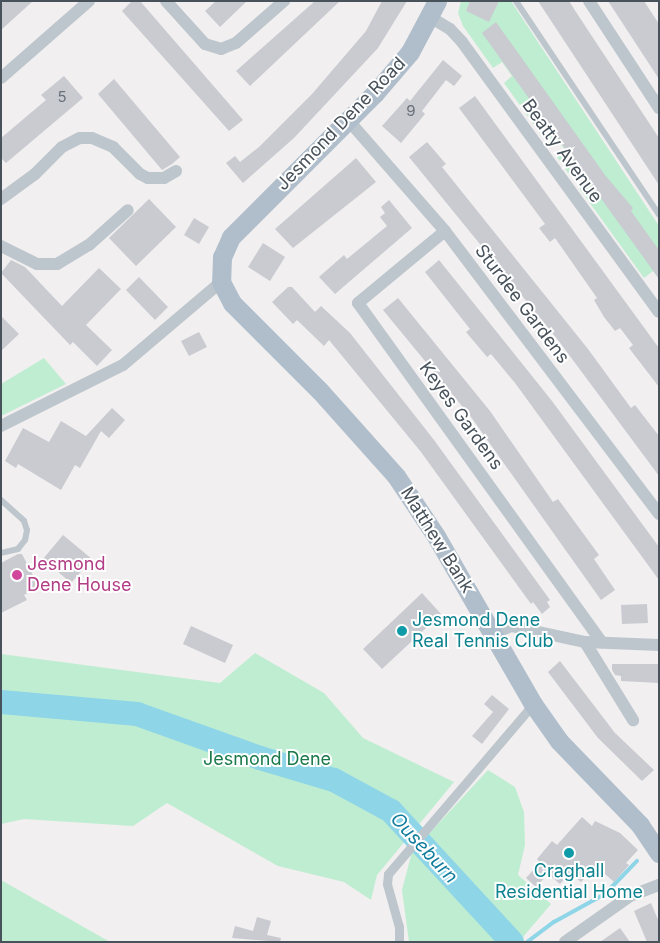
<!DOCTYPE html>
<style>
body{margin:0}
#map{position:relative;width:660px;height:943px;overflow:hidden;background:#f1efef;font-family:Inter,sans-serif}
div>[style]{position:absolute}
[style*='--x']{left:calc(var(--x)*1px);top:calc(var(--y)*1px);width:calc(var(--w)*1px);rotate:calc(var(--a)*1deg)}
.green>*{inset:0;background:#bfedd1}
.stream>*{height:4px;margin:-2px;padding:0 2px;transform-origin:2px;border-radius:2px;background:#8ed5e8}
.river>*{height:24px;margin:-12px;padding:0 12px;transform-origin:12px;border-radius:12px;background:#8ed5e8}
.building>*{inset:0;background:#c9cbd1}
.service>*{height:6px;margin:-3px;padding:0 3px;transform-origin:3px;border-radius:3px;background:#bec6cd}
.pedestrian>*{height:9px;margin:-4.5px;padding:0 4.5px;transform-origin:4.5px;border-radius:4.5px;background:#bec6cd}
.minor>*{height:12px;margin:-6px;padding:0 6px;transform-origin:6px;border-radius:6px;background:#bec6cd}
.primary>*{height:19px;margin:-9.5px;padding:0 9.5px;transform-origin:9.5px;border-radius:9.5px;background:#b0becc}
.dots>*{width:14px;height:14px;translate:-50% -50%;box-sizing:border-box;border:2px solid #fff;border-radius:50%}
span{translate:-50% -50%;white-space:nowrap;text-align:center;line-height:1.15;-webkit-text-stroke:4px #fff;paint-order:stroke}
.number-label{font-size:15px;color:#687078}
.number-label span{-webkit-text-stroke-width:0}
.street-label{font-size:18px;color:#48525b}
.hotel-label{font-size:18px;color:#b23c85}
.left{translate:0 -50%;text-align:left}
.culture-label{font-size:18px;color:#0d838f}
.park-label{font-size:18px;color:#1b7a4b}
.water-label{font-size:19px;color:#127e9d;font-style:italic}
.frame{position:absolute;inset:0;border:2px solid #48525b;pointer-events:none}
</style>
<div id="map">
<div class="green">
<div style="clip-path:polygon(461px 1px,511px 1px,659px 226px,659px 279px,653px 271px,644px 278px,579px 188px,587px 181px,577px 167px,568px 173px,557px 157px,566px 151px,555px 137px,547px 143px,504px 83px,512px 76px,502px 62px,493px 68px,463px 26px,458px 13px)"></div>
<div style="clip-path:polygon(44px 358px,66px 384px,1px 416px,1px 384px)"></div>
<div style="clip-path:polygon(255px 653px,324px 693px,363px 738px,454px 782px,377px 875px,371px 900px,344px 882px,278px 866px,167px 803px,133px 826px,24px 819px,1px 824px,1px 654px,220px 683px)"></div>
<div style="clip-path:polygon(488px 770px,515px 787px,524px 812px,525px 845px,518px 875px,551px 904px,523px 937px,525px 942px,409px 942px,402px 890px,412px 852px)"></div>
<div style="clip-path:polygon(1px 880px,110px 942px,1px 942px)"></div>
</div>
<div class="stream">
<div style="--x:527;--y:942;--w:34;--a:-37"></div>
<div style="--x:554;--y:922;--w:58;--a:-28.8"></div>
<div style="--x:605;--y:894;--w:46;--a:-45.9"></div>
</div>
<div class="river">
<div style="--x:1;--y:702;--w:137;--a:5"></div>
<div style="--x:137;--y:714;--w:131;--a:19.7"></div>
<div style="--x:260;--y:758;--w:77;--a:16.6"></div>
<div style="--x:334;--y:780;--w:65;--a:28.5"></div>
<div style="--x:391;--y:811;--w:178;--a:47.3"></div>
</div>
<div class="building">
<div style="clip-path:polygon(4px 1px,33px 1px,1px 30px,1px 4px)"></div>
<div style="clip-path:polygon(132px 1px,140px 1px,243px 120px,229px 131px,122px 11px)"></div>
<div style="clip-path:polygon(216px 1px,247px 1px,220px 27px,205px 11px)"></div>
<div style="clip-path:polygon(315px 1px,340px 1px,250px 86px,236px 71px)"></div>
<div style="clip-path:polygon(382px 1px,407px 1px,378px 48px,294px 138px,243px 183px,226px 163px,235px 156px,240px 162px,259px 147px,312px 94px,366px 31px)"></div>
<div style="clip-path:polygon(470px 1px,499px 1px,489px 22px,466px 11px)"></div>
<div style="clip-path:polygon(538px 1px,569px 1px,576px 12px,659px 138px,659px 185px)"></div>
<div style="clip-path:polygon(608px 1px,644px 1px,659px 24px,659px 79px)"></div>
<div style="clip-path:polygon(496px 22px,605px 175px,633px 208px,631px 211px,659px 250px,659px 279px,482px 33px)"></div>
<div style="clip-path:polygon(443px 60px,462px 76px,454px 86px,446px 80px,422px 111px,425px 114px,401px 143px,382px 126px,407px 98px,410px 101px)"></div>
<div style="clip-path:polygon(64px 76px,83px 98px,6px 163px,1px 158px,1px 138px,46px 100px,41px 95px)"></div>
<div style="clip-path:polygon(114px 79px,180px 157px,172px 164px,162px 170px,98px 94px)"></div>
<div style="clip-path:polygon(475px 96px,659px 348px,659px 387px,629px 348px,633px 345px,620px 328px,615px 331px,604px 317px,594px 300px,597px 298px,555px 238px,550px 242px,539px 228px,545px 224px,459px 108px)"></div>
<div style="clip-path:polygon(427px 142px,446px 164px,442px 167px,588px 349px,631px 408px,635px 405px,659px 436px,659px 476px,558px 340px,409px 157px)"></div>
<div style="clip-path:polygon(356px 158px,376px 182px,293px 248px,275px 229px)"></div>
<div style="clip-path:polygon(149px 199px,176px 227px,136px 266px,109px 238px)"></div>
<div style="clip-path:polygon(389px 200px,412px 228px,335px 294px,319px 277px,344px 255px,347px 259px,387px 226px,380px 217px,385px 213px,381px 207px)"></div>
<div style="clip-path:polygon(194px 218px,209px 227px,199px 244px,184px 235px)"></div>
<div style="clip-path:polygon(263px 243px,285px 257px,270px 281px,248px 267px)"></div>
<div style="clip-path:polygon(11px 260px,25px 267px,62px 306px,99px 268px,121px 289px,86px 325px,112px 350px,97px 366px,73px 342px,70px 345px,1px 273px)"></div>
<div style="clip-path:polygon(439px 260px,552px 401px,659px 547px,659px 580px,515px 383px,491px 354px,487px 357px,466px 332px,470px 329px,425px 272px)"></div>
<div style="clip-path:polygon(139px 277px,168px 307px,155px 320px,126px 290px)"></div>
<div style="clip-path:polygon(288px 287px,292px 287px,315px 312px,321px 306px,350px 333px,434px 440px,550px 600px,547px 602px,550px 607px,542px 614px,533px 602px,531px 604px,421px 452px,329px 340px,324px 346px,297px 320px,293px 324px,272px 302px)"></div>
<div style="clip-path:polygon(398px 298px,490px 411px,553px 502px,558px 499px,599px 555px,594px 559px,615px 590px,601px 600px,471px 417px,383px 310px)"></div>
<div style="clip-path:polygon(1px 316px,19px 334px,1px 351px)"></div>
<div style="clip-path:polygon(199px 332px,207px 347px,189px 356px,181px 341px)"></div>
<div style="clip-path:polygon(112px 408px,125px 420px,109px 438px,101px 431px,80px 468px,75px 465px,61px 490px,18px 464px,16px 468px,5px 461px,23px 428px,49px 442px,61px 421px,86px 436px)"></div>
<div style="clip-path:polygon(63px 535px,92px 559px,71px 583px,43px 559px)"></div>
<div style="clip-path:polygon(18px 554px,22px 554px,39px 587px,24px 595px,27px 600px,1px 613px,1px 563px)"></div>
<div style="clip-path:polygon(422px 593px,441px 614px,382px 669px,363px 649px)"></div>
<div style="clip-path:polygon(647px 604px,648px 623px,622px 624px,621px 605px)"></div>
<div style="clip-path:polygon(191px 626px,233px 645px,225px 663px,183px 644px)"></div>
<div style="clip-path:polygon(560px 661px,615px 733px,654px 770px,642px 781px,598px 738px,548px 672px)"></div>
<div style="clip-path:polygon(612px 664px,659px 664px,659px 683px,621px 681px,621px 676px,615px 675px,612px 670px)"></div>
<div style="clip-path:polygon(492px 695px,509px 709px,482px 744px,472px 736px,493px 712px,484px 704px)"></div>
<div style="clip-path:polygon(582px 817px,592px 826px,595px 821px,620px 833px,638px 850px,626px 863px,629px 865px,614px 882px,596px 866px,581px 882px,570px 873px,560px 884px,548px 874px,536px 887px,526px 878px,540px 863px,537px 859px,552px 841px,557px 845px)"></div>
<div style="clip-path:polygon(651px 903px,659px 922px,659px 942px,647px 942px,634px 911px)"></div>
<div style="clip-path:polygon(257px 917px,271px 921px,267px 935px,281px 938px,280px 942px,232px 938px,235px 926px,253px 931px)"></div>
<div style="clip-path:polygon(620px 928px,630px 942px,600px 942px)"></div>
</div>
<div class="service">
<div style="--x:516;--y:1;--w:257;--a:56.2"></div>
<div style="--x:1;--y:500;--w:31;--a:42"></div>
<div style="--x:24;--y:521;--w:9;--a:72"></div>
<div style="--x:27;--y:530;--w:10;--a:101"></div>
<div style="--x:25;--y:540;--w:11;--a:128"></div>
<div style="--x:18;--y:549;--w:17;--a:167"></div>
</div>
<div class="pedestrian">
<div style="--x:399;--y:942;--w:15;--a:-90"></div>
<div style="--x:399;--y:927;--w:45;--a:-105.6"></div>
<div style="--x:387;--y:884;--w:10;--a:-84"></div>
<div style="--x:388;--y:874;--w:223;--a:-49.5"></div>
</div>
<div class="minor">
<div style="--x:166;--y:1;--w:58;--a:47.8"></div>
<div style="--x:205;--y:44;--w:17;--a:17"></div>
<div style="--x:221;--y:49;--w:16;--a:-22"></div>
<div style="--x:236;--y:43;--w:64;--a:-41.2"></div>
<div style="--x:589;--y:1;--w:128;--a:56.8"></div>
<div style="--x:430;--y:17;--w:23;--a:31"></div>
<div style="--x:450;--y:29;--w:18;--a:47"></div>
<div style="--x:462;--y:42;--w:334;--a:53.9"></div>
<div style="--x:1;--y:78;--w:117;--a:-41.2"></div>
<div style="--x:349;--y:121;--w:146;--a:48.9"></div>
<div style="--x:445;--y:231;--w:355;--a:52.9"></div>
<div style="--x:1;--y:199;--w:42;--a:-36.3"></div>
<div style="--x:35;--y:174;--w:38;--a:-45"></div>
<div style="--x:62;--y:147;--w:20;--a:-27"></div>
<div style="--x:80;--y:138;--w:12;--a:0"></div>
<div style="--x:92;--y:138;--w:23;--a:23"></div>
<div style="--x:113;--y:147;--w:38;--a:45"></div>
<div style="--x:140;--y:174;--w:9;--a:27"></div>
<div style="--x:148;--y:178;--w:16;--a:0"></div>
<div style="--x:164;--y:178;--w:14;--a:-30"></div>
<div style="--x:445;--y:231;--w:113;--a:140.4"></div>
<div style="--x:358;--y:303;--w:418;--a:54.3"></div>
<div style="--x:1;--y:246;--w:40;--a:26.6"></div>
<div style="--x:37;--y:264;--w:20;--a:0"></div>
<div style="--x:57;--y:264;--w:37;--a:-31"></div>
<div style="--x:89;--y:245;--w:52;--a:-41.9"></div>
<div style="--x:1;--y:426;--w:136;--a:-26.6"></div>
<div style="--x:123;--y:365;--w:128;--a:-40.3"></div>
<div style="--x:493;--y:634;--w:20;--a:-24"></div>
<div style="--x:511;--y:626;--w:76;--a:12.2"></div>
<div style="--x:585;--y:642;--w:74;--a:2.3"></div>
<div style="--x:585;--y:642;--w:92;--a:58.4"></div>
<div style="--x:565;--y:942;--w:80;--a:-35.3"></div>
<div style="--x:630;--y:896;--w:31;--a:-21"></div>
</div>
<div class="primary">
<div style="--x:437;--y:1;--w:58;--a:117.9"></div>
<div style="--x:410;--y:52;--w:54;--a:130.5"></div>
<div style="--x:375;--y:93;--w:204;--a:135"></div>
<div style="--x:231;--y:237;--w:22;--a:114"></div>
<div style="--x:222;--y:257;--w:25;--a:92"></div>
<div style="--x:221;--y:282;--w:24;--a:62"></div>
<div style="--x:232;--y:303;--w:124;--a:45"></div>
<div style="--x:320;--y:391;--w:114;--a:48.2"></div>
<div style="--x:396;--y:476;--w:72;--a:56.3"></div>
<div style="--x:436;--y:536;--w:194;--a:60"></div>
<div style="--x:533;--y:704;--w:45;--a:54.9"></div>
<div style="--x:559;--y:741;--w:117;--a:46"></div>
<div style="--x:640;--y:825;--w:34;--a:56"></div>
</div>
<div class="dots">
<div style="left:17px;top:575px;background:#d1479c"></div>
<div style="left:402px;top:631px;background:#0f9aa8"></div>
<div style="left:569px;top:853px;background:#0f9aa8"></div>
</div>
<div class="number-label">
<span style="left:62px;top:97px">5</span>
<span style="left:411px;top:111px">9</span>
</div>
<div class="street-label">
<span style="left:341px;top:124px;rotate:-46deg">Jesmond Dene Road</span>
<span style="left:562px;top:151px;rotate:54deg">Beatty Avenue</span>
<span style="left:522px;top:304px;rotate:53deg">Sturdee Gardens</span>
<span style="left:461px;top:416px;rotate:54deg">Keyes Gardens</span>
<span style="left:437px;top:540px;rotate:58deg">Matthew Bank</span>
</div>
<div class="hotel-label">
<span class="left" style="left:27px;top:575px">Jesmond<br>Dene House</span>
</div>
<div class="culture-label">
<span class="left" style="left:412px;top:631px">Jesmond Dene<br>Real Tennis Club</span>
<span style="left:569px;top:882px">Craghall<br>Residential Home</span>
</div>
<div class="park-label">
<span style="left:267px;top:759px">Jesmond Dene</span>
</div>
<div class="water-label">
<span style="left:424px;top:848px;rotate:47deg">Ouseburn</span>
</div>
<div class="frame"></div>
</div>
